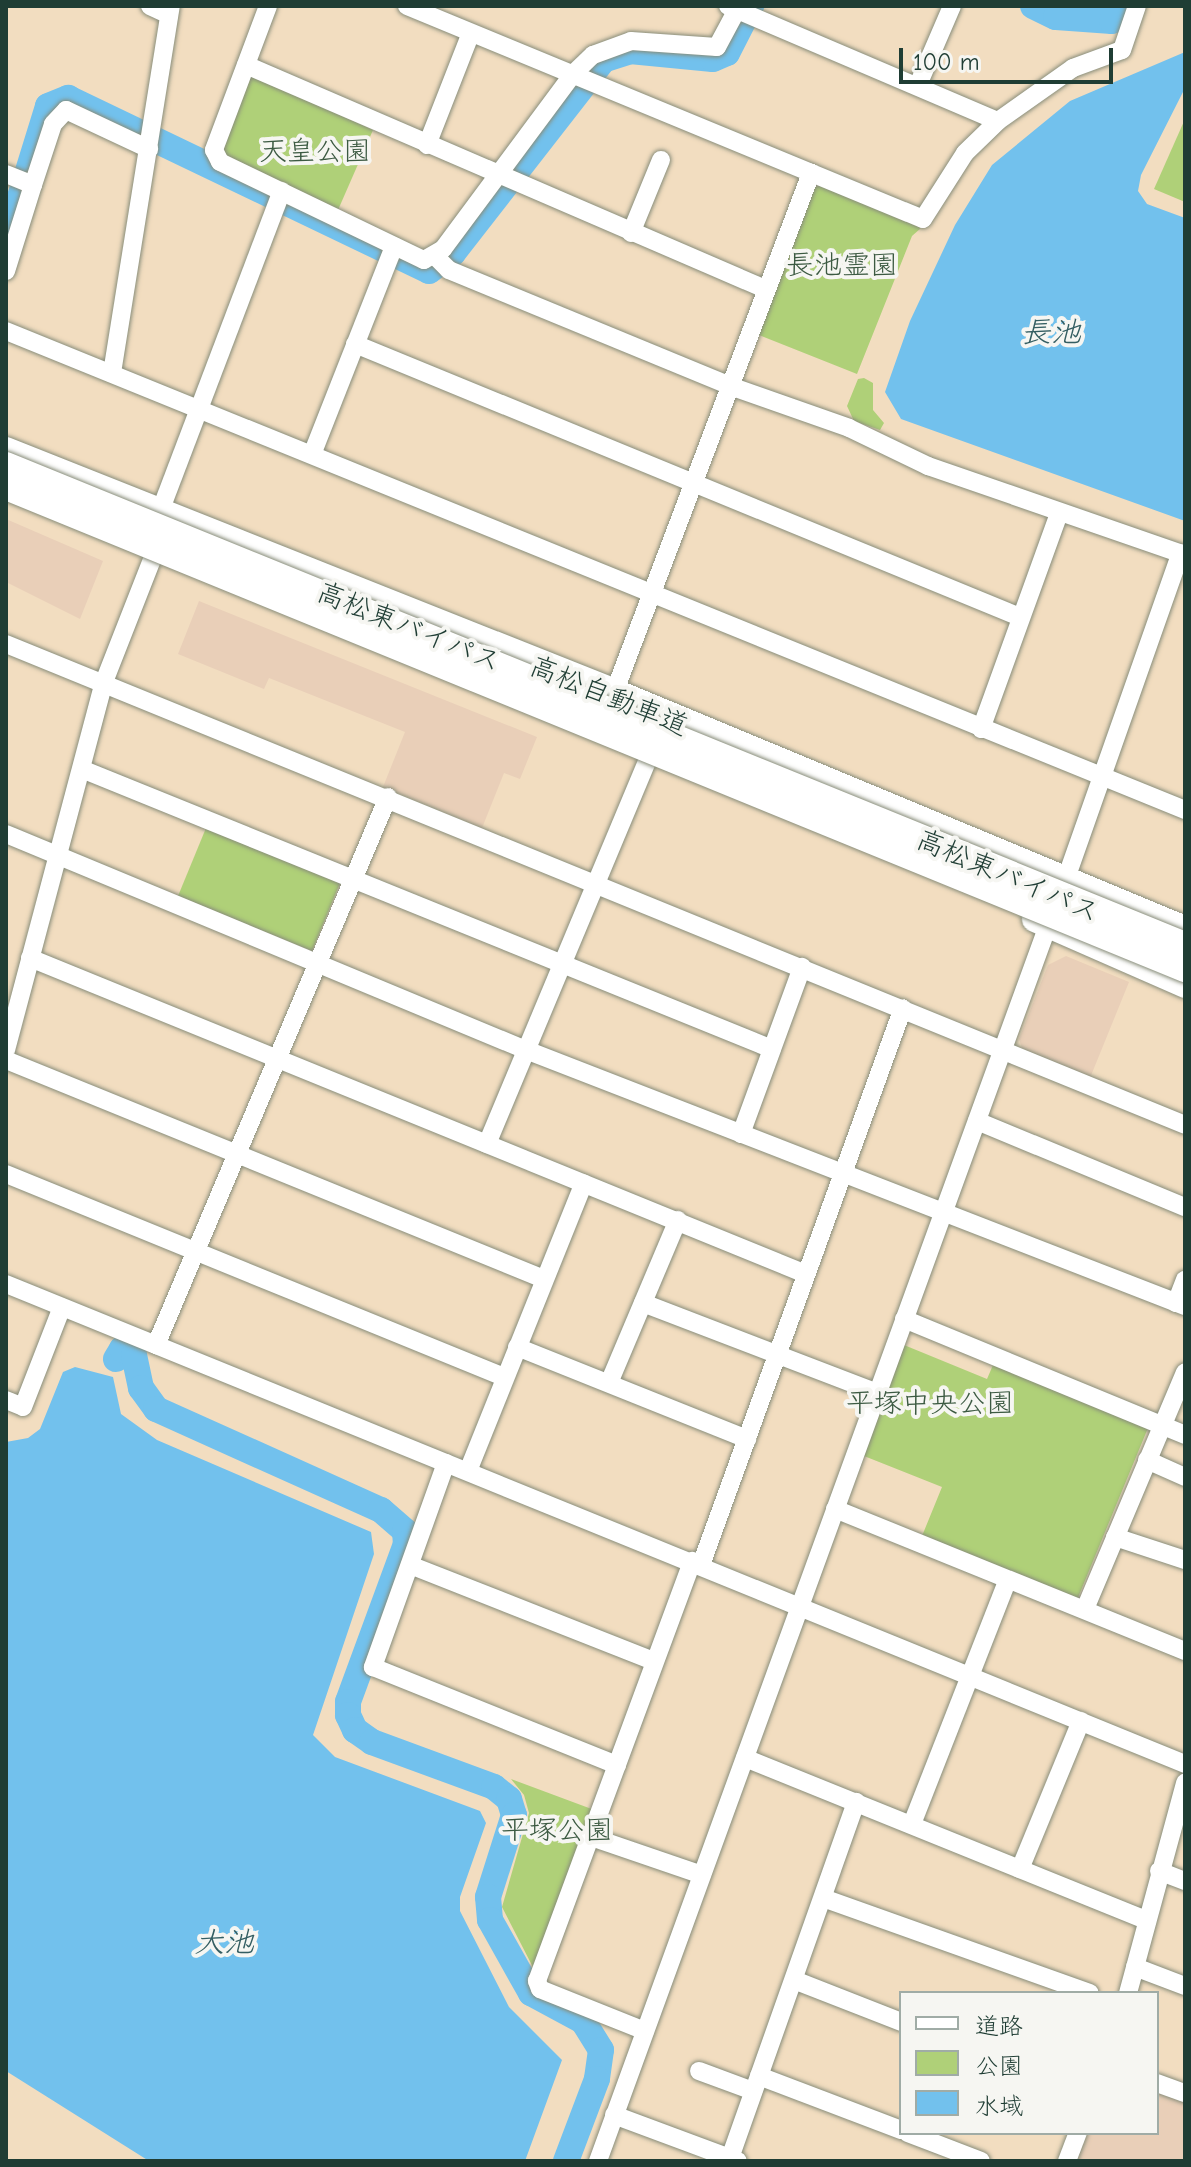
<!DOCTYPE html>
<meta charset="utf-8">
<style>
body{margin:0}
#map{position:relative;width:1191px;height:2167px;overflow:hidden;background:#f2ddc0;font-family:"Comic Neue","Klee One",sans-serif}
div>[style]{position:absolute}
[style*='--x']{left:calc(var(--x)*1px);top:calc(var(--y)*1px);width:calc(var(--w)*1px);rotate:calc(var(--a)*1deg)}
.built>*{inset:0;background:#e9cfb8}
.green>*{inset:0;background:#afd078}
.water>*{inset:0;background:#72c1ed}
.river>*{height:26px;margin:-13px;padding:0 13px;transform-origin:13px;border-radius:13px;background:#72c1ed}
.roads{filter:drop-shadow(0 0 2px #888d7a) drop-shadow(0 0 2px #888d7a)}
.minor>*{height:18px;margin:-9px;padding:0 9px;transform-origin:9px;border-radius:9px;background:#fff}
.highway>*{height:26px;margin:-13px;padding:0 13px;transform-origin:13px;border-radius:13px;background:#fff}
.bridges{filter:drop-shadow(0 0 2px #888d7a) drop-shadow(0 0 2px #888d7a)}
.highway-bridge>*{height:26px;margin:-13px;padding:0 13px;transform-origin:13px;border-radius:13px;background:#fff}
span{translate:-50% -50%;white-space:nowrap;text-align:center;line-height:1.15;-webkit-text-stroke:8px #f6f6f2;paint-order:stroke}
.park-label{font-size:28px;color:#3c5a42}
.street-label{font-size:28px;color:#1f3d34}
.water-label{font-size:30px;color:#345e62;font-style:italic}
.frame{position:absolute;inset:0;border:8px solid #1f3d34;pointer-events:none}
.legend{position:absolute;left:899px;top:1991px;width:260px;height:144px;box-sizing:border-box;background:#f6f6f2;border:2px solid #a0aca6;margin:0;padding:10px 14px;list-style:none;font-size:24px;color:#1f3d34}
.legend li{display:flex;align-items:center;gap:16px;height:40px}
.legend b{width:40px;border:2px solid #a0aca6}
.scale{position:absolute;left:899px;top:48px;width:214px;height:36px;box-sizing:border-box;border:4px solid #1f3d34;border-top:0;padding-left:10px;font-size:24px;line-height:28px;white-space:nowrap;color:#1f3d34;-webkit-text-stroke:6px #f6f6f2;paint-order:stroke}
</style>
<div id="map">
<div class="built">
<div style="clip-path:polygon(6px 519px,103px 561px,80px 619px,6px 582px)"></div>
<div style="clip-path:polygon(199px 601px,537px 737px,520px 779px,504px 773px,482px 828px,383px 787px,405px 732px,269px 678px,264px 689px,178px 654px)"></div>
<div style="clip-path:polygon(1066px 956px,1129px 982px,1090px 1078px,1022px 1048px,1019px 1039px,1048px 965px)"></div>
<div style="clip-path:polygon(1157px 2091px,1185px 2102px,1185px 2161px,1076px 2161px,1087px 2133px,1157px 2133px)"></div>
</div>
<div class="green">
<div style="clip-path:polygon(253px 75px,373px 130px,338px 210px,224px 155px,223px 144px,248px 78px)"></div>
<div style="clip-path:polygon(1185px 119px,1185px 202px,1154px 189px)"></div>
<div style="clip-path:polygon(822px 185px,921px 228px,912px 236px,857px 374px,759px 335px,812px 188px)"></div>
<div style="clip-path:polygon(864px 378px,873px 383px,873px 410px,884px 423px,880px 430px,854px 421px,847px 406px,858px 379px)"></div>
<div style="clip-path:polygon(206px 828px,340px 883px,312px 951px,178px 896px)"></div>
<div style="clip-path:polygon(904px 1345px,987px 1379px,993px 1365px,1148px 1428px,1077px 1600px,922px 1536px,942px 1487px,864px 1456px)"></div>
<div style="clip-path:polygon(511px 1779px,597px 1811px,537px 1975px,502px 1907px,529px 1813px,524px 1795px)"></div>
</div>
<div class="water">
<div style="clip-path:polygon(1185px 52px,1185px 88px,1141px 175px,1138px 191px,1147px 204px,1185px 218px,1185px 521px,901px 419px,885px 392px,910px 321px,955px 225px,992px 165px,1070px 101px)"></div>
<div style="clip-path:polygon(75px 1367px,113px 1377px,121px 1414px,157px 1440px,371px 1532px,374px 1554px,313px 1735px,335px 1757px,480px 1811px,486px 1823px,460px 1897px,460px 1911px,509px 2007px,562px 2060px,525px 2161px,149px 2161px,6px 2071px,6px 1442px,28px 1438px,40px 1429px,63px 1372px)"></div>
</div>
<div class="river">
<div style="--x:1033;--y:6;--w:25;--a:26"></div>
<div style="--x:1056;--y:17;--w:56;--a:4.1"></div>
<div style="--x:1112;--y:21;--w:21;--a:-47"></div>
<div style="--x:6;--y:242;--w:142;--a:-72.8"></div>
<div style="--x:48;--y:106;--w:22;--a:-22"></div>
<div style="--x:68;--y:98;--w:400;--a:25.6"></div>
<div style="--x:429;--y:271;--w:30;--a:-37"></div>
<div style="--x:453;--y:253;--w:244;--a:-52.1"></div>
<div style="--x:603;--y:60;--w:28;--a:-18"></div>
<div style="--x:630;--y:51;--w:83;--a:5.5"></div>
<div style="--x:713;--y:59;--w:15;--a:-23"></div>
<div style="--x:727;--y:53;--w:53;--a:-62.9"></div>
<div style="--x:116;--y:1359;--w:12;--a:-59"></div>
<div style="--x:122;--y:1349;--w:13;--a:27"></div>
<div style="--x:134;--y:1355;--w:34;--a:78"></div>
<div style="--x:141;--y:1388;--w:26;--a:54"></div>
<div style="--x:156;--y:1409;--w:247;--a:24.2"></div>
<div style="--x:381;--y:1510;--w:32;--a:41"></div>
<div style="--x:405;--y:1531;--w:13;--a:86"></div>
<div style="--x:406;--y:1544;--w:168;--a:110.2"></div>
<div style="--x:348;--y:1702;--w:13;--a:90"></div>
<div style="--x:348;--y:1715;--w:17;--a:65"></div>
<div style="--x:355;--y:1730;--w:21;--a:35"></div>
<div style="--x:372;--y:1742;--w:130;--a:20.2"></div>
<div style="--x:494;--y:1787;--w:19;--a:39"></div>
<div style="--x:509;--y:1799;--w:17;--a:73"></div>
<div style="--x:514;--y:1815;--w:86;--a:107.6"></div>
<div style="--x:488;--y:1897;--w:23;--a:85"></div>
<div style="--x:490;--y:1920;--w:84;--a:60.7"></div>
<div style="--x:531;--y:1993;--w:59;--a:28.3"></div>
<div style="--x:583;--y:2021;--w:34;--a:58"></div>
<div style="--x:601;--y:2050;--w:29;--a:98"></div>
<div style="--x:597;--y:2079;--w:88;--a:110.7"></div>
</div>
<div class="roads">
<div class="minor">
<div style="--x:150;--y:6;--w:21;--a:25"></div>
<div style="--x:268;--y:6;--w:154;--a:110.6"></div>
<div style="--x:214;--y:150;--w:13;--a:63"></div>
<div style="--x:220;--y:162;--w:226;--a:25.7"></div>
<div style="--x:424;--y:260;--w:22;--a:-30"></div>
<div style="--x:443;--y:249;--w:217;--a:-53.4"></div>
<div style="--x:572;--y:75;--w:29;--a:-44"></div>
<div style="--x:593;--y:55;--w:40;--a:-20.2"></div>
<div style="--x:631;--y:41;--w:86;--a:4"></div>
<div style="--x:717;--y:47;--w:47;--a:-61.8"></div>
<div style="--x:407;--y:6;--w:558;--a:22.43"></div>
<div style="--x:923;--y:219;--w:78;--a:-57.5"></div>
<div style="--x:965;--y:153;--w:46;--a:-44.1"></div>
<div style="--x:998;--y:121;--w:92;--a:-35.2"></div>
<div style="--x:1073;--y:68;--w:52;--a:-20.2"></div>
<div style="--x:1122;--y:50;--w:46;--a:-71.2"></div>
<div style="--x:728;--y:6;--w:293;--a:23.1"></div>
<div style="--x:246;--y:65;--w:565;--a:23.34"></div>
<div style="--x:918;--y:85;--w:86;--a:-66.7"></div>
<div style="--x:427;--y:145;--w:120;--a:-68.6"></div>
<div style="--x:6;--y:174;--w:29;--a:22"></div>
<div style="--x:33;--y:185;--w:64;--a:-71.8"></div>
<div style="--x:53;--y:124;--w:19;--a:-47"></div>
<div style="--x:66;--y:110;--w:92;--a:25.2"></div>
<div style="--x:631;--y:233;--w:79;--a:-67.7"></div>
<div style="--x:434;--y:255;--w:21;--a:45"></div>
<div style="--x:449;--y:270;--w:304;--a:22.4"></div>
<div style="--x:730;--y:386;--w:126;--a:19.4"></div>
<div style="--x:849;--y:428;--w:88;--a:25.7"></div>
<div style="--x:928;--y:466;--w:272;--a:19.1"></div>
<div style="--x:6;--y:271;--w:90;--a:-72.6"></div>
<div style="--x:6;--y:331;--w:1273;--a:22.11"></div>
<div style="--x:355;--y:344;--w:719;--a:22.32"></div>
<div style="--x:112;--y:373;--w:372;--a:-80.9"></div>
<div style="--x:313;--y:452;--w:221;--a:-68.5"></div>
<div style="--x:161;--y:509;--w:340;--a:-69.2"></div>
<div style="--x:6;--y:644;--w:1273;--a:22.19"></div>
<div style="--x:611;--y:701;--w:565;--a:-69.25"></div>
<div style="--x:981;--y:729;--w:229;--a:-70.1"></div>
<div style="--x:84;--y:770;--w:742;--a:22.07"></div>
<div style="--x:6;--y:834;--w:563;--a:22.56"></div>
<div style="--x:526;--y:1050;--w:707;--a:21.23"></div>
<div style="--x:1062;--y:890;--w:357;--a:-70.6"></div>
<div style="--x:30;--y:958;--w:838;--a:22.16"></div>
<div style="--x:6;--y:1050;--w:381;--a:-75.1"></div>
<div style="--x:104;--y:682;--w:134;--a:-68.6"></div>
<div style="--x:6;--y:1060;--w:581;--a:22.15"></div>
<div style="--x:977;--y:1121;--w:225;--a:22.5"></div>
<div style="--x:741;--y:1134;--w:178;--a:-69.9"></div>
<div style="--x:487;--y:1144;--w:417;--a:-67.3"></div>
<div style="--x:6;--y:1174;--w:538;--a:22.18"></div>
<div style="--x:6;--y:1284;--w:1273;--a:22.15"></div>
<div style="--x:643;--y:1303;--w:251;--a:21"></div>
<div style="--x:1176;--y:1303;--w:25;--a:-69"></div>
<div style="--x:904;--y:1319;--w:304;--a:22.4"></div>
<div style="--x:156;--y:1345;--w:595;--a:-67.05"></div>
<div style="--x:517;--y:1347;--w:248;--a:21.8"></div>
<div style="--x:609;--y:1383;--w:177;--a:-67.1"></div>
<div style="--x:6;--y:1400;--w:18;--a:22"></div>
<div style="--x:23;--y:1407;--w:107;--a:-68.7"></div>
<div style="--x:1147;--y:1460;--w:42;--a:24.1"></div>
<div style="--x:446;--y:1463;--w:217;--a:109.7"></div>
<div style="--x:373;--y:1667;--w:263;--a:21.9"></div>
<div style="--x:468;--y:1471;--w:310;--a:-68.1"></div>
<div style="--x:835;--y:1509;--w:378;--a:22.1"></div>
<div style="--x:1115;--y:1537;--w:74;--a:18.2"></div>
<div style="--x:410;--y:1565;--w:262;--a:21.5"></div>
<div style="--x:701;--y:1565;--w:592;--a:-70.07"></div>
<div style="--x:1085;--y:1609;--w:257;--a:-67.1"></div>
<div style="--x:745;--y:1758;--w:432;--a:22"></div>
<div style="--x:912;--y:1824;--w:260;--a:-68.6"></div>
<div style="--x:591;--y:1837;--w:117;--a:18.9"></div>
<div style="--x:1020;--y:1869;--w:160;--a:-67.6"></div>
<div style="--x:1159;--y:1871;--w:28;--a:21"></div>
<div style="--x:823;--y:1898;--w:283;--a:19.6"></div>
<div style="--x:1135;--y:1967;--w:53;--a:20.8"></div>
<div style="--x:794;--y:1980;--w:115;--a:21.4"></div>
<div style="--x:1128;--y:1993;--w:218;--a:-74.8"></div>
<div style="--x:645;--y:2031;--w:113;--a:-158.2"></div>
<div style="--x:540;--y:1989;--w:9;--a:-111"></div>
<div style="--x:537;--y:1981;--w:448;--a:-69.7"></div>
<div style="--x:699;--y:2071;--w:58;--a:20.3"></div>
<div style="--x:759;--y:2076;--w:152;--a:20.8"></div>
<div style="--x:1157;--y:2083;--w:30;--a:20"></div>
<div style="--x:614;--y:2115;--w:132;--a:20.4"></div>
<div style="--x:908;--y:2133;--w:78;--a:21"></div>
<div style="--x:730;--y:2158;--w:378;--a:-70.5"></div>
<div style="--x:598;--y:2161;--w:1327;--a:-69.99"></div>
<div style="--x:1067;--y:2161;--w:30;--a:-69"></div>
</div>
<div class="highway">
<div style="--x:6;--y:450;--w:655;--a:21.67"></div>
<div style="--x:615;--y:692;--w:617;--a:22.58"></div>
<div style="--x:1035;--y:919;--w:164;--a:23.7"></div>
</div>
</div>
<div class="bridges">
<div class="highway-bridge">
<div style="--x:6;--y:465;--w:1273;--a:22.15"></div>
<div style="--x:6;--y:487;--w:1274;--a:22.24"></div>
</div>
</div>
<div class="park-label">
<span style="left:315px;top:151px">天皇公園</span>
<span style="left:842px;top:265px">長池霊園</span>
<span style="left:930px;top:1403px">平塚中央公園</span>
<span style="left:557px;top:1830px">平塚公園</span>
</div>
<div class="street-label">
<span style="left:409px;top:627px;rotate:22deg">高松東バイパス</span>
<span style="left:609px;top:696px;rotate:22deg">高松自動車道</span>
<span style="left:1008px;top:876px;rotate:23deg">高松東バイパス</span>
</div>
<div class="water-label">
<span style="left:1051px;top:333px">長池</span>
<span style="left:224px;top:1943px">大池</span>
</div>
<div class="frame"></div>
<ul class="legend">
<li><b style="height:10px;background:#fff"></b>道路</li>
<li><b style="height:22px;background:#afd078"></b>公園</li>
<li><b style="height:22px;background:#72c1ed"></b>水域</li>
</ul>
<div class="scale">100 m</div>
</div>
